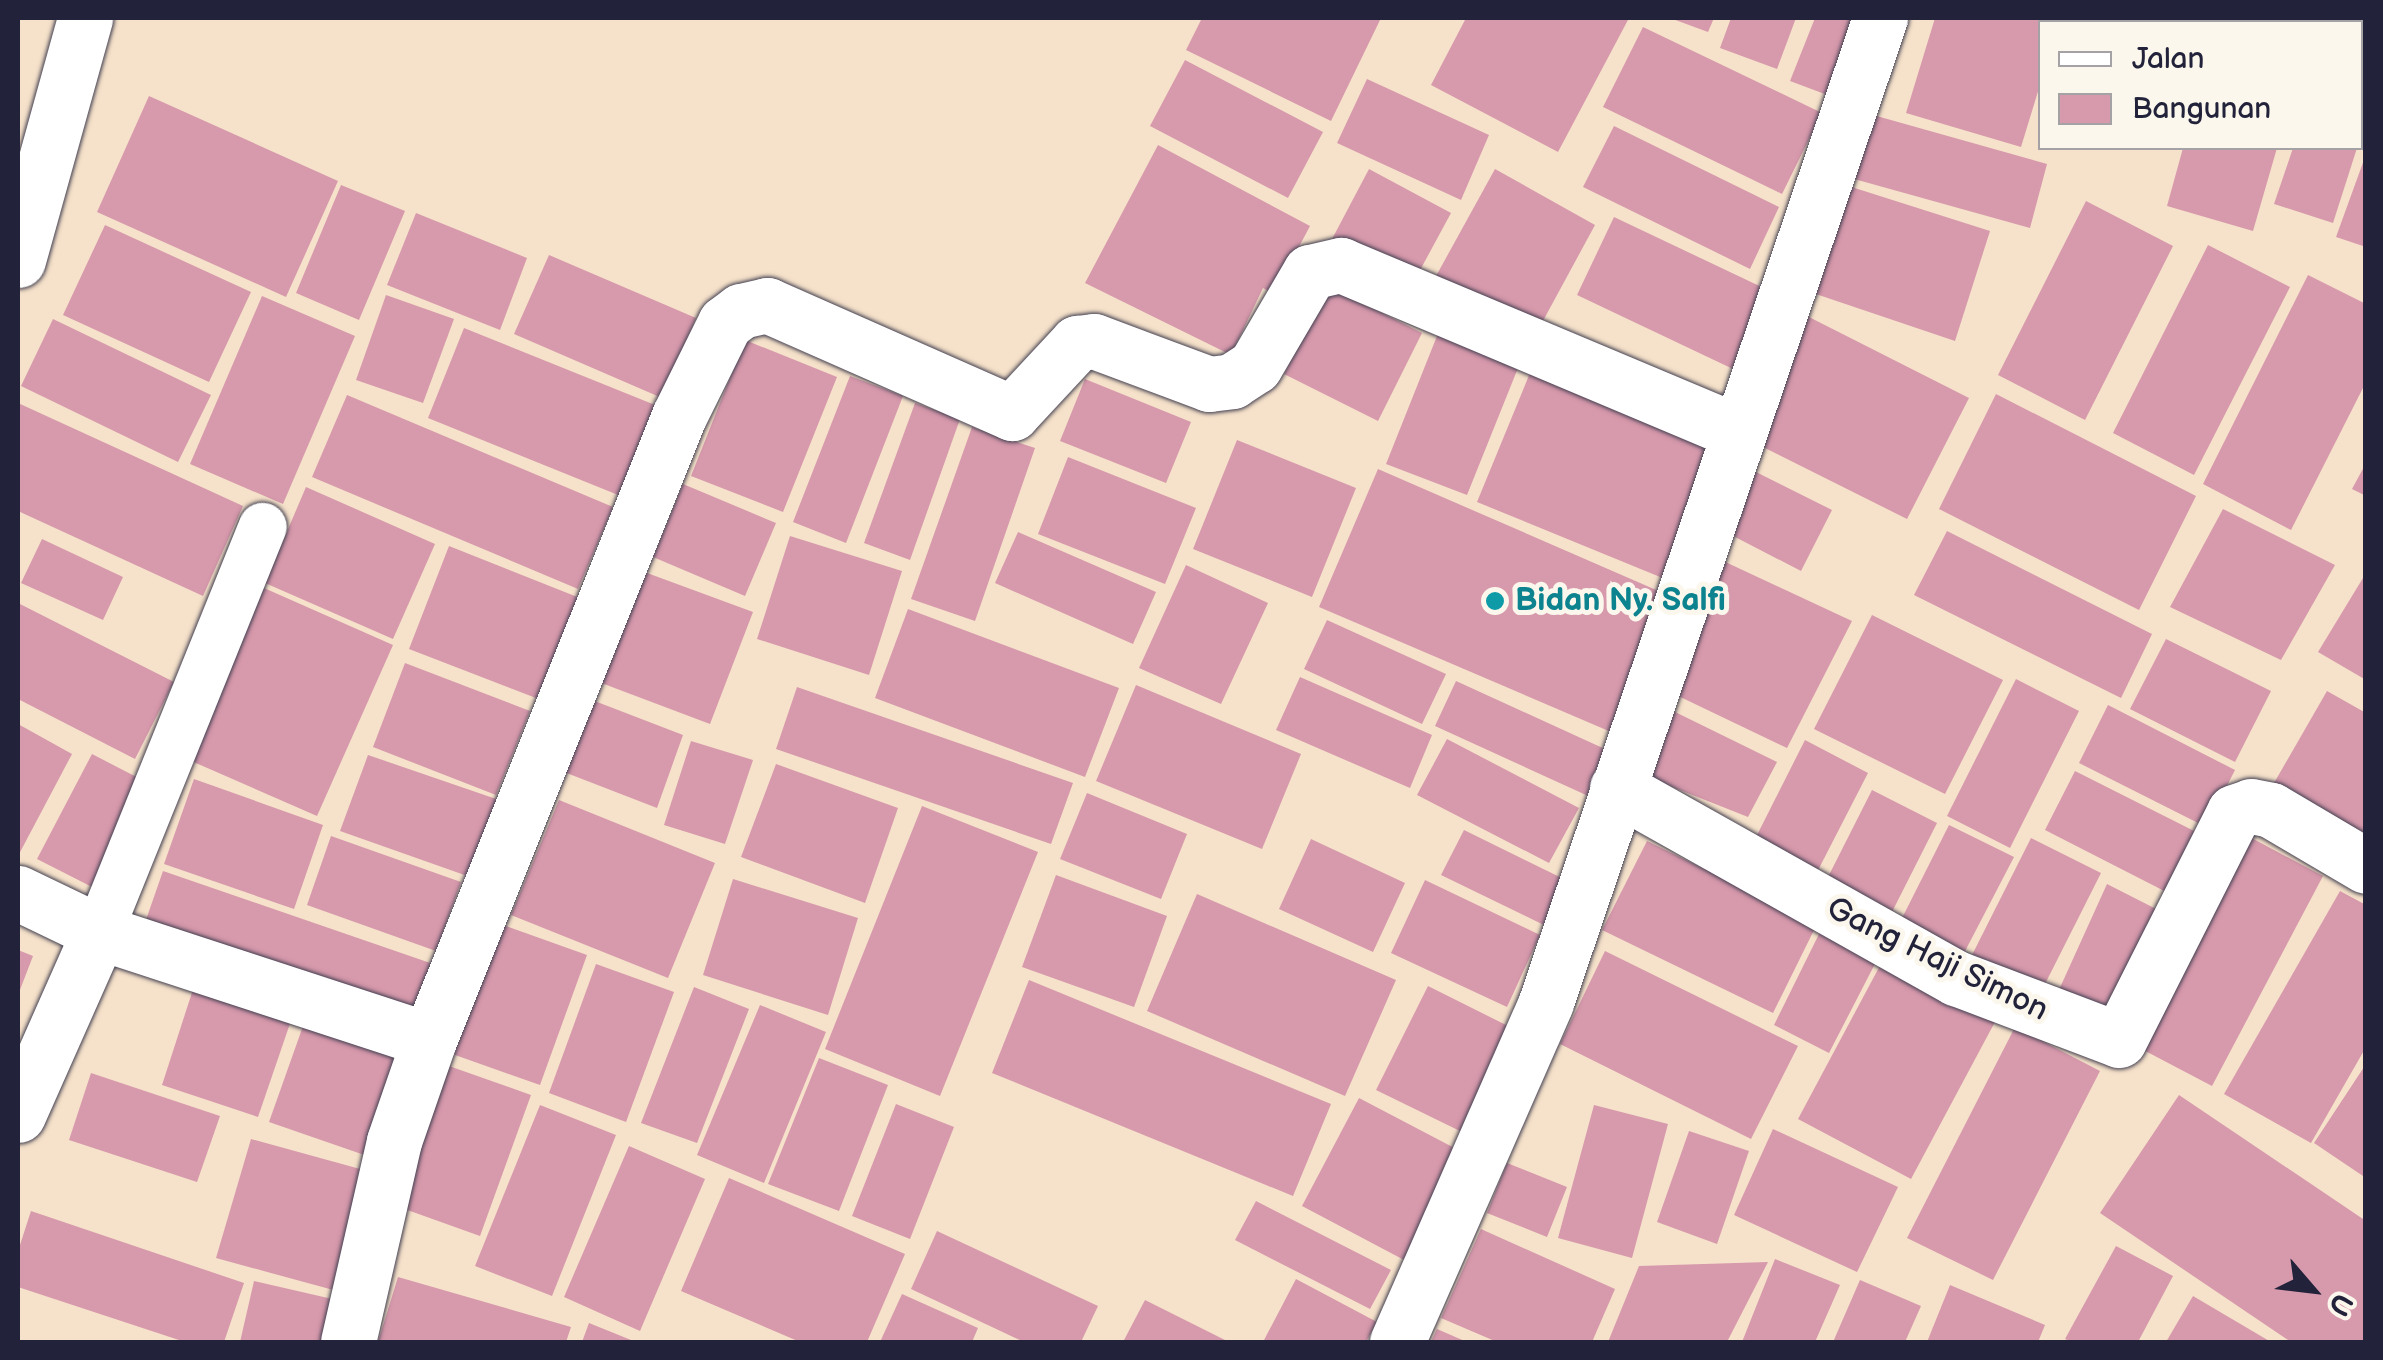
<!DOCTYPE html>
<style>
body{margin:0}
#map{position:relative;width:2383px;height:1360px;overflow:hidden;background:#f6e2ca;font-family:"Balsamiq Sans",sans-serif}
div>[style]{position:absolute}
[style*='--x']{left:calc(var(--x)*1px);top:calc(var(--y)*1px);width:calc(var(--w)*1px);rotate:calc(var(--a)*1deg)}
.building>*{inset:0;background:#d799ac}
.roads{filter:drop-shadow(0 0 2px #423f50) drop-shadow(0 0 2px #423f50)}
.service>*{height:48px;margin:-24px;padding:0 24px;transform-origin:24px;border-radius:24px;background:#fff}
.minor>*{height:55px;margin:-27.5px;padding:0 27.5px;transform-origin:27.5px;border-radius:27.5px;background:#fff}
.dots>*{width:28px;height:28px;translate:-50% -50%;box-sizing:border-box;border:5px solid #fbf7ec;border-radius:50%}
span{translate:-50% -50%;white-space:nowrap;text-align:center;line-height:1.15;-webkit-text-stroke:10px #fbf7ec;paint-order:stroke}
.culture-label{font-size:32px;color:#0d838f;font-weight:700}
.left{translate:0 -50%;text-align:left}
.street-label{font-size:32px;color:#22223b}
.frame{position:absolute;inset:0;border:20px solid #22223b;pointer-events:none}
.legend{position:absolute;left:2038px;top:20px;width:325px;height:130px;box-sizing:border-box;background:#fbf7ec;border:2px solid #a4a2a5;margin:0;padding:12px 18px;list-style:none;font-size:30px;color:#22223b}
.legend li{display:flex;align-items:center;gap:20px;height:50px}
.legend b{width:50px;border:2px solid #a4a2a5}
.north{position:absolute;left:2263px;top:1240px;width:100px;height:100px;-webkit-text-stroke:8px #fbf7ec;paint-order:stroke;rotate:118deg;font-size:28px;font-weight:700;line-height:40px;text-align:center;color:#22223b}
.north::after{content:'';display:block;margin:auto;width:35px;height:45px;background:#22223b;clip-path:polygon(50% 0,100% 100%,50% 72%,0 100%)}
</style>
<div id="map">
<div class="building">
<div style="clip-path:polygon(1202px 18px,1381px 18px,1331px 121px,1186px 50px)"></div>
<div style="clip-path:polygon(1466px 18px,1629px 18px,1558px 152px,1431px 85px)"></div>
<div style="clip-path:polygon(1670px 18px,1714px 18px,1708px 32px)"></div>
<div style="clip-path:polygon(1731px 18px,1796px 18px,1777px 69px,1720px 48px)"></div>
<div style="clip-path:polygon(1815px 18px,1860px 18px,1830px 96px,1790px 81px)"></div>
<div style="clip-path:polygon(1935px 18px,2061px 18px,2040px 22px,2040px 85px,2021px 147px,1906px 113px)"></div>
<div style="clip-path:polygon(2366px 18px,2366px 41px,2360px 22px,2248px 19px)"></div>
<div style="clip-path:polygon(1643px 27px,1822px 113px,1782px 194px,1603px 107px)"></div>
<div style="clip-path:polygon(1185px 60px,1323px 132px,1288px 198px,1150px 126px)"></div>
<div style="clip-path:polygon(2360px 69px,2366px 70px,2361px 132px,2360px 132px)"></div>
<div style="clip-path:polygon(1367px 79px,1489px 135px,1461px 200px,1337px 143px)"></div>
<div style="clip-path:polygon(149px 96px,338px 181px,286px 297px,97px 212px)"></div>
<div style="clip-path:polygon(1866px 113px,2047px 164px,2030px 228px,1847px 177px)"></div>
<div style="clip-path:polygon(1614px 126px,1779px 207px,1750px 269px,1583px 187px)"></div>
<div style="clip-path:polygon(1158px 145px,1310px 226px,1274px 294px,1263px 288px,1231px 355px,1085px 283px)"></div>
<div style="clip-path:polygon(2183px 148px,2277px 148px,2253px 231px,2167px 206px)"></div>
<div style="clip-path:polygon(2293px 148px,2357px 148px,2333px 223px,2274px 204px)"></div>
<div style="clip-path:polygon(2365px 157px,2366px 157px,2366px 247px,2336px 237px)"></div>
<div style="clip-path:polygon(1369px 169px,1451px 213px,1412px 285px,1331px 241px)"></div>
<div style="clip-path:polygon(1495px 169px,1595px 225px,1531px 343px,1430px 287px)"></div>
<div style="clip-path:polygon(1839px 183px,1990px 231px,1955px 341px,1804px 290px)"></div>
<div style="clip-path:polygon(341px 185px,405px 211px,359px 320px,296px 293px)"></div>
<div style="clip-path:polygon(2086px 201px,2173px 246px,2085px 420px,1998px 375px)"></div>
<div style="clip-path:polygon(416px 213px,527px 258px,500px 330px,387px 285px)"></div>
<div style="clip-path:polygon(1614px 217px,1770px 291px,1733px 369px,1577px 295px)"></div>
<div style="clip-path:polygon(105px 225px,251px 292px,209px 382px,63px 315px)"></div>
<div style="clip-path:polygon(2208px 245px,2290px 287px,2194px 475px,2113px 433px)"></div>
<div style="clip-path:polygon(549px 255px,696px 318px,662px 398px,514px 334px)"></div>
<div style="clip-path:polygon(2308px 275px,2366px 304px,2366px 382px,2291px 530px,2203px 484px)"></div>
<div style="clip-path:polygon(1328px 286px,1422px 333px,1378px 421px,1284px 374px)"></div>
<div style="clip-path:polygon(386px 295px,454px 319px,423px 403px,356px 380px)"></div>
<div style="clip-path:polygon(262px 296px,355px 336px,283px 504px,190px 464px)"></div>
<div style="clip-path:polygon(1807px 316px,1969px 398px,1907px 519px,1745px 438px)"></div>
<div style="clip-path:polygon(53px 319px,211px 395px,178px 462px,21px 386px)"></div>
<div style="clip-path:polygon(464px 328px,670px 411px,633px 501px,428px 418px)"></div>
<div style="clip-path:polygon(1439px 331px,1520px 363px,1467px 495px,1386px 464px)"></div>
<div style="clip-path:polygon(745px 340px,837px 377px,783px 512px,691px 476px)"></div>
<div style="clip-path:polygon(1530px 373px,1718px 451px,1665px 579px,1477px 502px)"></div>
<div style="clip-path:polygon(850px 376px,903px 396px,846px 543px,793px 522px)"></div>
<div style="clip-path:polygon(1085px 379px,1191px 422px,1166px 483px,1060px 441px)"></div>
<div style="clip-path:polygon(1996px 394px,2196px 496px,2139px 610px,1939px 509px)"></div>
<div style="clip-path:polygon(347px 395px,613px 507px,578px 589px,312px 477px)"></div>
<div style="clip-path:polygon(18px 403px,243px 506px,203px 596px,18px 511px)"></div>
<div style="clip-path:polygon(915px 403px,960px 419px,910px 560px,864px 543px)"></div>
<div style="clip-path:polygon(972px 427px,1035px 448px,975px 621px,911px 599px)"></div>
<div style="clip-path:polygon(1237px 440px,1356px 488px,1312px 597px,1193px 549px)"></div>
<div style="clip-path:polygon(1068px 457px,1196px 508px,1165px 584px,1038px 534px)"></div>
<div style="clip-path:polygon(2366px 463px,2366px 496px,2352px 489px)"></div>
<div style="clip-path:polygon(1744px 466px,1832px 510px,1801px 571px,1714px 526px)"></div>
<div style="clip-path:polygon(1378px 469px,1670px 596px,1611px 732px,1319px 607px)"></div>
<div style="clip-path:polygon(683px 484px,776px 523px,745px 596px,653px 557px)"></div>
<div style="clip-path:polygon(306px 487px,435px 544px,393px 639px,265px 583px)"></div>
<div style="clip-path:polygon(2223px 509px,2335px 565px,2281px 660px,2170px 607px)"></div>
<div style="clip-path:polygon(1947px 531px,2152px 634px,2121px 698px,1914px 595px)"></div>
<div style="clip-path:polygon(1018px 532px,1156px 592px,1133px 644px,995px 583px)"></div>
<div style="clip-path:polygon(790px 536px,902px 571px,869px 675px,757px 639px)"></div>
<div style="clip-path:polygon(42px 539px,123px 577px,103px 620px,21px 583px)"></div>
<div style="clip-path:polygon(449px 546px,590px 602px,549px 703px,409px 649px)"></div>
<div style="clip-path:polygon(1719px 559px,1852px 621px,1787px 748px,1672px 693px)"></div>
<div style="clip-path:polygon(1186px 565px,1268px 603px,1221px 704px,1139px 668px)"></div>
<div style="clip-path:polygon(639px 570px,753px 612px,710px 724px,596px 681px)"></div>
<div style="clip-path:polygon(2366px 573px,2366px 680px,2318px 652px)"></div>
<div style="clip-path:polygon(264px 588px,393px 645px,317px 816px,189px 760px)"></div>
<div style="clip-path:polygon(18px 603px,174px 682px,135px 759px,18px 699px)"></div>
<div style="clip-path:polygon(908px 609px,1119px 688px,1085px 777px,875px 698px)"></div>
<div style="clip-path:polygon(1872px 615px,2003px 680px,1945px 794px,1814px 729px)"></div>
<div style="clip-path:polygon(1327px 620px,1446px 674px,1422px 724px,1304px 669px)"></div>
<div style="clip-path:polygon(2166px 639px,2271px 691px,2235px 762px,2130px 709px)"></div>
<div style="clip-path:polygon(405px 663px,530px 711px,496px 795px,373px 747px)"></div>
<div style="clip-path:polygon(1300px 677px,1432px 735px,1410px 788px,1276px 730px)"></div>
<div style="clip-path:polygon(2016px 679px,2079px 711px,2010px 848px,1947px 816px)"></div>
<div style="clip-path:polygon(1456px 681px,1618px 755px,1597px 800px,1435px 726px)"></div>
<div style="clip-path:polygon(1136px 685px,1301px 754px,1262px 849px,1096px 781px)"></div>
<div style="clip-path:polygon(797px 687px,1073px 783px,1051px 844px,776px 749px)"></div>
<div style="clip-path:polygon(2327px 691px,2366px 713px,2366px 836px,2274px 783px)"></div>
<div style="clip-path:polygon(592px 700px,683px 735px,657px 808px,564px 772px)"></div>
<div style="clip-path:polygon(2108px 705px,2235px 770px,2206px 827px,2079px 763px)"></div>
<div style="clip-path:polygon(1667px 708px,1777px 762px,1748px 817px,1637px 773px)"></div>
<div style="clip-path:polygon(18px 724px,72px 754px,18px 856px)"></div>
<div style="clip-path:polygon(1447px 739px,1579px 808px,1549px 863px,1417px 795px)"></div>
<div style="clip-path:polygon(1805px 740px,1868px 773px,1814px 878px,1751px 847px)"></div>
<div style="clip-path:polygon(691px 741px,753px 760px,725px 844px,664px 825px)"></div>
<div style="clip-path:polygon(92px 754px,150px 784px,96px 889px,37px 859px)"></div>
<div style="clip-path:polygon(368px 755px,502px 801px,473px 878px,340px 831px)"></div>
<div style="clip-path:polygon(776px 764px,898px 808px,865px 903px,741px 857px)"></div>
<div style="clip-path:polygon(2075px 771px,2208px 838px,2178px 898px,2045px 830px)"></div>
<div style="clip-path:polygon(194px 779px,323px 825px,294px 909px,164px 864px)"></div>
<div style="clip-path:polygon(1872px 790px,1937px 823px,1892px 912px,1827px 879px)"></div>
<div style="clip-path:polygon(1087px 793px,1187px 834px,1161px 899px,1060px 859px)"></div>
<div style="clip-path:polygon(559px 800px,715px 863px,668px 978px,511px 915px)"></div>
<div style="clip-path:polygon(922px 806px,1038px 852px,940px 1096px,825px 1049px)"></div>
<div style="clip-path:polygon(1949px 825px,2014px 857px,1962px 957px,1899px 924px)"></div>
<div style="clip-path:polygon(1464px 830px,1572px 883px,1550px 928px,1441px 875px)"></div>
<div style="clip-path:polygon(2244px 834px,2323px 876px,2212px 1086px,2132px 1044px)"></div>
<div style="clip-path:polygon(331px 836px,461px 882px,436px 951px,307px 905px)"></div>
<div style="clip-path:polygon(2031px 838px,2101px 873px,2041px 992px,1971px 957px)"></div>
<div style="clip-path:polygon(1311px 839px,1405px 883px,1373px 952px,1279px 909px)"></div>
<div style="clip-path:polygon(1647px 841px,1817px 924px,1773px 1013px,1602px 930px)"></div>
<div style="clip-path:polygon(163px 871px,439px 966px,416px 1032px,140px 937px)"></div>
<div style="clip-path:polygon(1056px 875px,1167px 916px,1134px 1007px,1022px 967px)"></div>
<div style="clip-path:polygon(733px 879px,858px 918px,828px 1015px,703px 975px)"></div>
<div style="clip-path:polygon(1425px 880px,1540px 935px,1507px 1007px,1391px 953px)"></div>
<div style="clip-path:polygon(2107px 884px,2164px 913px,2116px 1017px,2058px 992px)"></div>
<div style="clip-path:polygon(2340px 891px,2366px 905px,2366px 1047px,2311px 1143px,2224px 1094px)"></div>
<div style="clip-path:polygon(1197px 894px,1396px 980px,1345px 1096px,1147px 1011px)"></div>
<div style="clip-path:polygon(489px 920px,587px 955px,540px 1085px,441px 1050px)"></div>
<div style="clip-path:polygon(1822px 928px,1878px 958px,1829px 1053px,1774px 1025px)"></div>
<div style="clip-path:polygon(18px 950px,33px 956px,18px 995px)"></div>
<div style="clip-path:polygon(1605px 951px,1798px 1046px,1751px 1139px,1560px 1044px)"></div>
<div style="clip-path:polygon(1883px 960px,1996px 1020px,1911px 1179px,1798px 1119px)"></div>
<div style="clip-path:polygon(596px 964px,674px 992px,626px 1122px,549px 1093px)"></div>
<div style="clip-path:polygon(198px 974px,296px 1006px,258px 1117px,162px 1085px)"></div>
<div style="clip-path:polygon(1029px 980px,1331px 1104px,1293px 1196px,992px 1073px)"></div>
<div style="clip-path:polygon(1428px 986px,1516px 1030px,1464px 1133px,1376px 1090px)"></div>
<div style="clip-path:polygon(694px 987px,749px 1009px,697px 1143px,641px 1123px)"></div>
<div style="clip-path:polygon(760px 1005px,826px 1032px,764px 1183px,697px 1155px)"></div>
<div style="clip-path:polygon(308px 1012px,412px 1048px,373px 1158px,269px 1122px)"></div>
<div style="clip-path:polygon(2015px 1027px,2100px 1071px,1993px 1280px,1907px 1238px)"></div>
<div style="clip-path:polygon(819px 1058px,888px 1085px,839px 1211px,768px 1184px)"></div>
<div style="clip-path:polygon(2366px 1064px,2366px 1178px,2314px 1143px)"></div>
<div style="clip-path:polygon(449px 1066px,531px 1095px,480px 1236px,399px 1207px)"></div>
<div style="clip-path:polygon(91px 1073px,220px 1116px,197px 1182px,69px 1140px)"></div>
<div style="clip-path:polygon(2179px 1095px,2366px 1221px,2366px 1342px,2291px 1342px,2100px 1213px)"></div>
<div style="clip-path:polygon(1359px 1098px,1464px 1153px,1406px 1261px,1302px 1206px)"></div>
<div style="clip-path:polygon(896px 1104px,954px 1127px,910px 1239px,852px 1216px)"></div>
<div style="clip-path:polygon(540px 1105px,616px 1135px,552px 1296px,475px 1266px)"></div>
<div style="clip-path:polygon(1594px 1105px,1668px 1124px,1632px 1258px,1558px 1238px)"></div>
<div style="clip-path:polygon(1773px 1129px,1898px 1187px,1857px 1272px,1734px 1215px)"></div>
<div style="clip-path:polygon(1689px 1131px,1749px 1151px,1717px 1244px,1657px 1222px)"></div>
<div style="clip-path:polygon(251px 1139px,371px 1172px,337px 1291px,216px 1258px)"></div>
<div style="clip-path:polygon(629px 1146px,705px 1179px,640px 1331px,564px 1297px)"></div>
<div style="clip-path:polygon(1507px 1163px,1567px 1187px,1547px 1237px,1487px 1213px)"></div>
<div style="clip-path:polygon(729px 1178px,905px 1254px,867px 1342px,800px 1342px,681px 1291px)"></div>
<div style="clip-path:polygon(1256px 1201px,1391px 1270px,1370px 1309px,1235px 1240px)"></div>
<div style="clip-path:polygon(31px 1211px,244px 1283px,224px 1342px,185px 1342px,18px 1287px,18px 1251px)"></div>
<div style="clip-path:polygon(1481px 1229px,1615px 1289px,1592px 1342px,1497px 1342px,1441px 1318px)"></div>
<div style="clip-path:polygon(937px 1231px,1098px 1306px,1081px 1342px,1024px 1342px,911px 1289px)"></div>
<div style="clip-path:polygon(2116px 1246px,2173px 1276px,2138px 1342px,2072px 1342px,2065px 1339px)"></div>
<div style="clip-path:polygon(1775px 1259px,1840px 1285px,1815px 1342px,1742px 1342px)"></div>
<div style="clip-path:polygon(1768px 1262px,1727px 1342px,1608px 1342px,1639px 1266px)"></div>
<div style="clip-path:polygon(398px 1277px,571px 1327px,566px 1342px,378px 1342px)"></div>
<div style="clip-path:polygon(1296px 1279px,1377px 1322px,1366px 1342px,1263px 1342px)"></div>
<div style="clip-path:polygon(1860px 1280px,1921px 1306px,1905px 1342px,1833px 1342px)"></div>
<div style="clip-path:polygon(254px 1281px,341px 1301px,331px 1342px,240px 1342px)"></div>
<div style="clip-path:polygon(1950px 1285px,2045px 1325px,2038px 1342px,1927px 1342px)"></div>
<div style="clip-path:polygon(902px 1294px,978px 1328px,972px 1342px,880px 1342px)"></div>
<div style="clip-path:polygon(2193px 1296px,2271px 1342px,2166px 1342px)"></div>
<div style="clip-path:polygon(1145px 1300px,1229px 1342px,1123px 1342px)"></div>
<div style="clip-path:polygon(589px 1323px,636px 1342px,582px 1342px)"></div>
<div style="clip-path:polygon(1437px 1329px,1467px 1342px,1431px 1342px)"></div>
</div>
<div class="roads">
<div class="service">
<div style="--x:99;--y:932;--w:437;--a:-68"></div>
</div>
<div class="minor">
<div style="--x:18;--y:260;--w:251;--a:-74.5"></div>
<div style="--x:1617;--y:788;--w:389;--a:29.3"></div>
<div style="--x:1956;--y:978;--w:174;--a:20.8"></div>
<div style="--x:2119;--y:1040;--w:255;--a:-63.2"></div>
<div style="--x:2234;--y:812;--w:18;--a:-19"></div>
<div style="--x:2251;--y:806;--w:20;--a:11"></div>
<div style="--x:2271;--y:810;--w:110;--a:30.5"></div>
<div style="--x:18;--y:893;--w:90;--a:25.7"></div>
<div style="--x:99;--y:932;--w:200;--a:113.9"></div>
<div style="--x:99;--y:932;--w:347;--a:18.1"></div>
<div style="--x:348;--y:1342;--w:206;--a:-77.1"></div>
<div style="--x:394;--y:1141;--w:107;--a:-70.9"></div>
<div style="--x:429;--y:1040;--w:672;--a:-68.17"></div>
<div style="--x:679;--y:416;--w:104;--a:-63.7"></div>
<div style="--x:725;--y:323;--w:20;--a:-37"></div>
<div style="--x:741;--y:311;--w:27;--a:-13"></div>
<div style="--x:767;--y:305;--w:268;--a:23.8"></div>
<div style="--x:1012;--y:413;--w:96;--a:-47.1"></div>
<div style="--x:1077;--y:343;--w:17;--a:-7"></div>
<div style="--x:1094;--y:341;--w:123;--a:20.5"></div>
<div style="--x:1209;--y:384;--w:23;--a:-7"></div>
<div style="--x:1232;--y:381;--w:27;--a:-33"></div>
<div style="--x:1255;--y:366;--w:109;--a:-59.7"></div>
<div style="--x:1310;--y:272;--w:32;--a:-13"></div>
<div style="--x:1341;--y:265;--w:428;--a:22.8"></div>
<div style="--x:1397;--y:1342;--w:371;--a:-66.3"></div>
<div style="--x:1546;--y:1002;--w:1039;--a:-71.25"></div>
</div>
</div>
<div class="dots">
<div style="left:1495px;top:601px;background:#0f9aa8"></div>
</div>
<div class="culture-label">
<span class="left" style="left:1515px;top:601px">Bidan Ny. Salfi</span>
</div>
<div class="street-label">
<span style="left:1937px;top:960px;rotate:26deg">Gang Haji Simon</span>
</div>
<div class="frame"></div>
<ul class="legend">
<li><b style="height:12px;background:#fff"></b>Jalan</li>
<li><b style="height:28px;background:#d799ac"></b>Bangunan</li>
</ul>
<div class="north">U</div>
</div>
